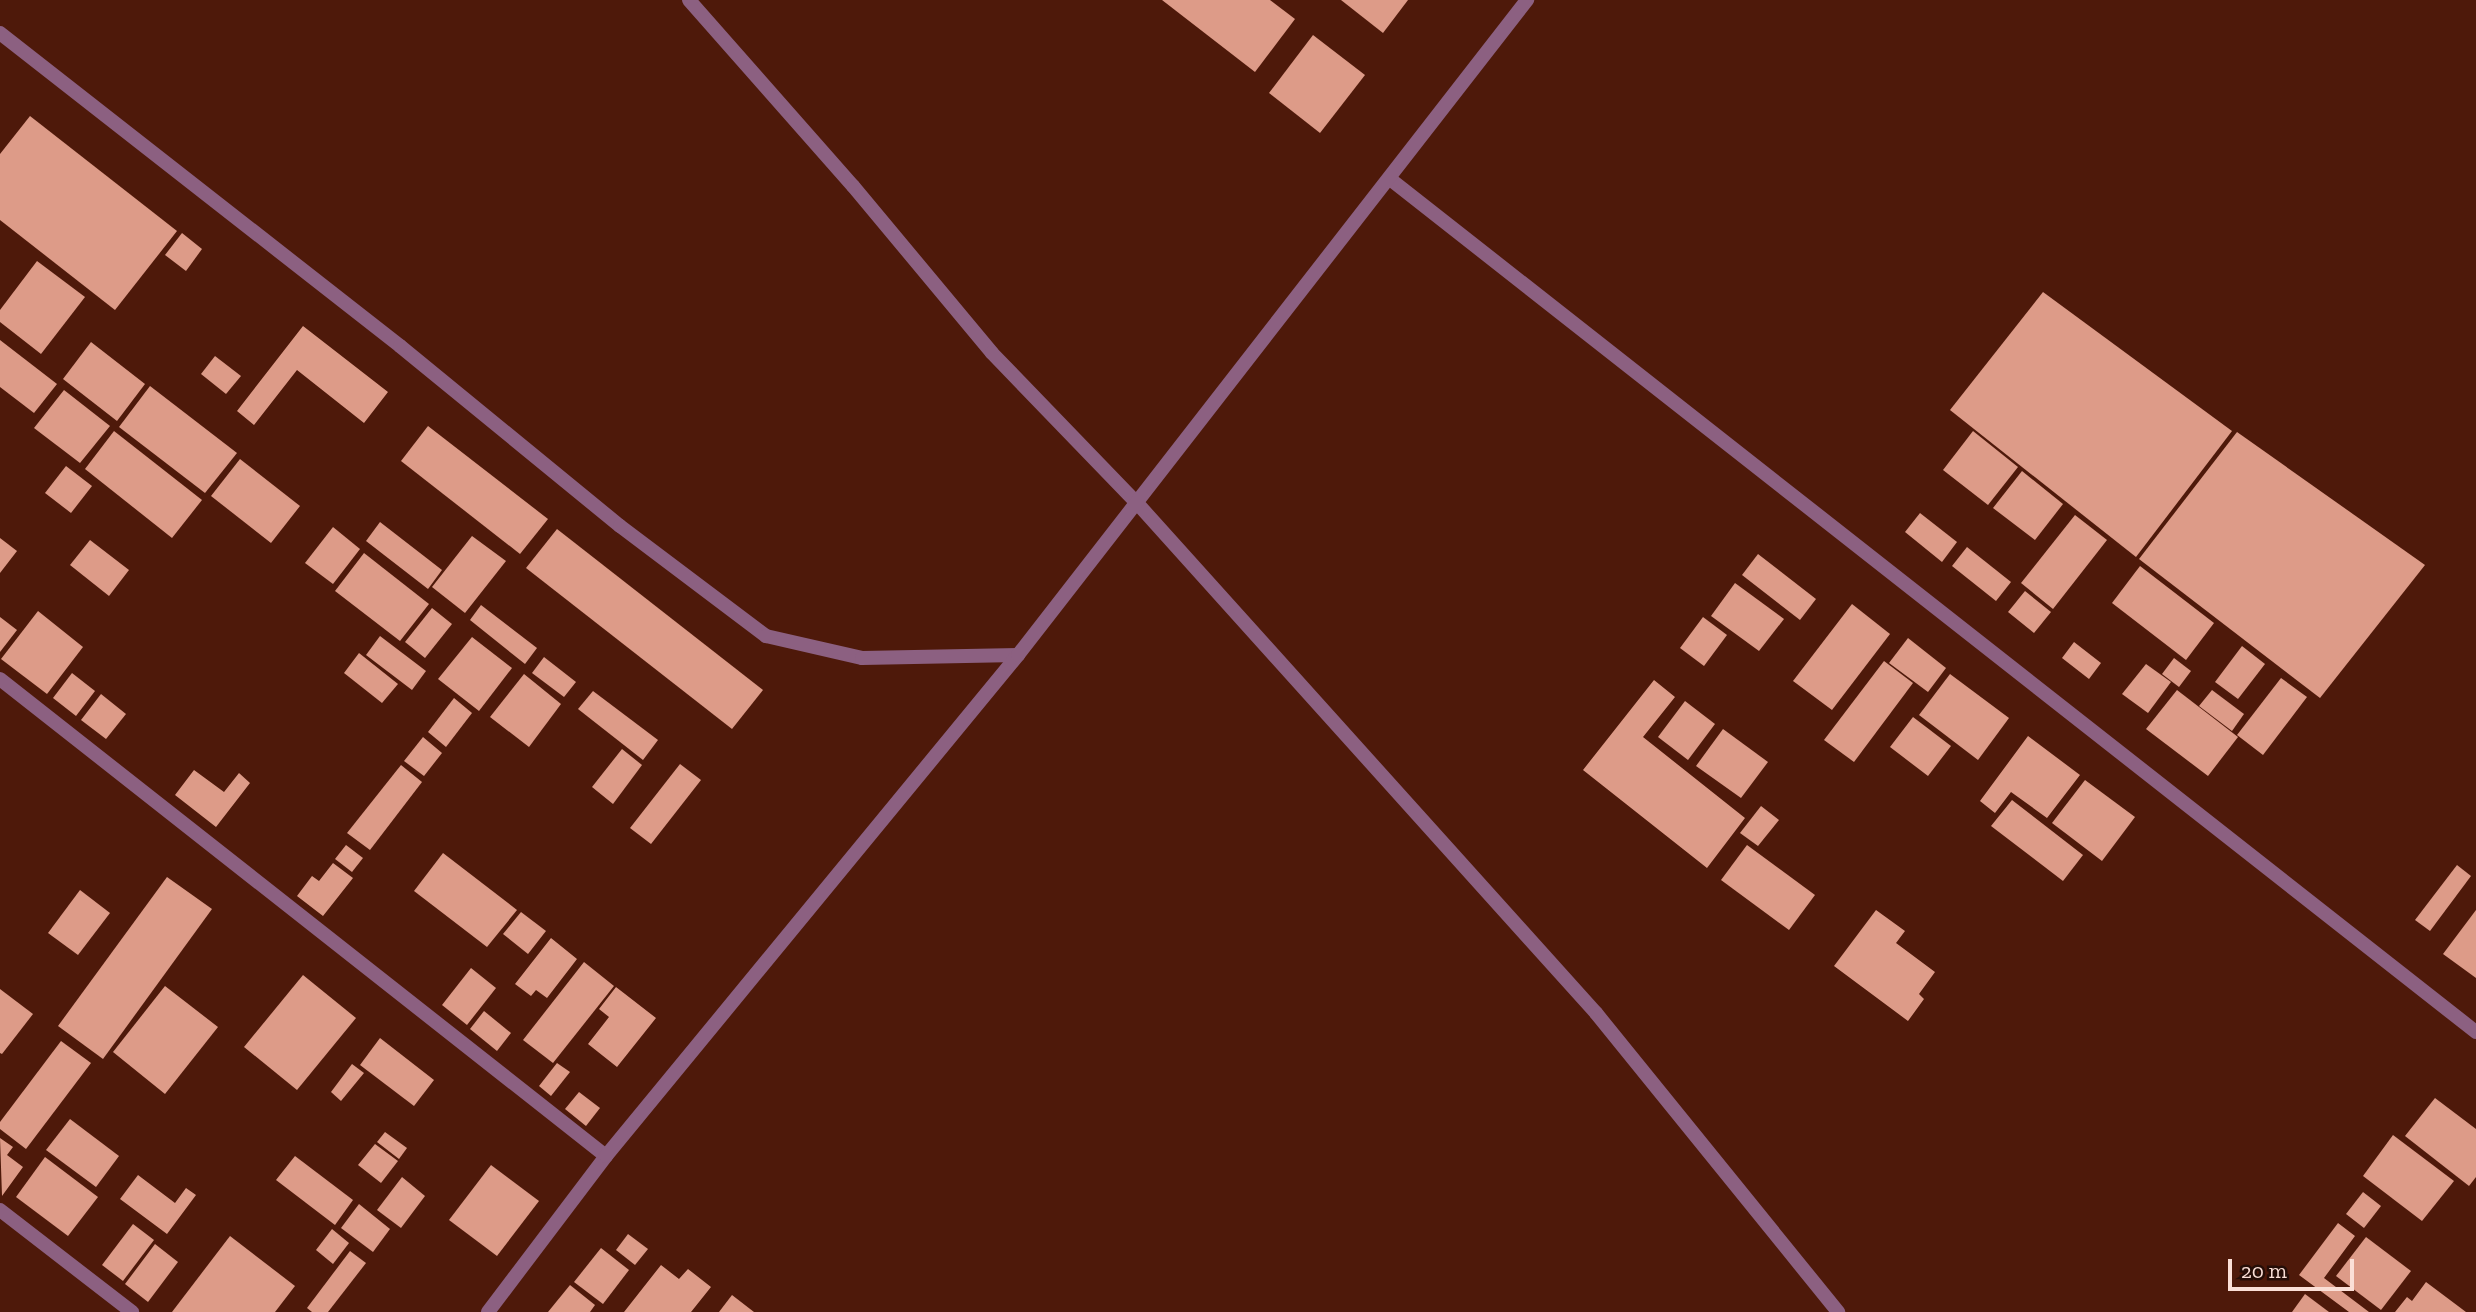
<!DOCTYPE html>
<style>
body{margin:0}
#map{position:relative;width:2476px;height:1312px;overflow:hidden;background:#4e190a;font-family:"Zilla Slab",serif}
div>[style]{position:absolute}
[style*='--x']{left:calc(var(--x)*1px);top:calc(var(--y)*1px);width:calc(var(--w)*1px);rotate:calc(var(--a)*1deg)}
.building>*{inset:0;background:#dd9b88}
.minor>*{height:14px;margin:-7px;padding:0 7px;transform-origin:7px;border-radius:7px;background:#8c6081}
span{translate:-50% -50%;white-space:nowrap;text-align:center;line-height:1.15;-webkit-text-stroke:7px #250d07;paint-order:stroke}
.scale{position:absolute;left:2228px;top:1259px;width:126px;height:32px;box-sizing:border-box;border:4px solid #fbdfd7;border-top:0;padding-left:9px;font-size:21px;line-height:24px;white-space:nowrap;color:#fbdfd7;-webkit-text-stroke:5px #250d07;paint-order:stroke}
</style>
<div id="map">
<div class="building">
<div style="clip-path:polygon(1162px 0,1270px 0,1295px 19px,1255px 72px)"></div>
<div style="clip-path:polygon(1341px 0,1408px 0,1383px 33px)"></div>
<div style="clip-path:polygon(1313px 35px,1365px 75px,1320px 133px,1269px 93px)"></div>
<div style="clip-path:polygon(30px 116px,177px 231px,115px 310px,0 220px,0 154px)"></div>
<div style="clip-path:polygon(182px 233px,202px 249px,186px 271px,165px 255px)"></div>
<div style="clip-path:polygon(37px 261px,85px 297px,41px 354px,0 322px,0 310px)"></div>
<div style="clip-path:polygon(2043px 292px,2232px 431px,2136px 557px,1950px 410px)"></div>
<div style="clip-path:polygon(303px 326px,388px 392px,364px 423px,297px 370px,254px 425px,237px 411px)"></div>
<div style="clip-path:polygon(0 340px,57px 384px,34px 413px,0 387px)"></div>
<div style="clip-path:polygon(91px 342px,145px 384px,117px 421px,63px 379px)"></div>
<div style="clip-path:polygon(215px 356px,241px 376px,226px 394px,201px 374px)"></div>
<div style="clip-path:polygon(150px 386px,237px 453px,205px 493px,119px 427px)"></div>
<div style="clip-path:polygon(64px 390px,110px 426px,80px 463px,34px 428px)"></div>
<div style="clip-path:polygon(428px 426px,548px 519px,520px 554px,401px 461px)"></div>
<div style="clip-path:polygon(114px 431px,202px 500px,172px 538px,85px 469px)"></div>
<div style="clip-path:polygon(1973px 431px,2018px 467px,1988px 505px,1943px 470px)"></div>
<div style="clip-path:polygon(2237px 432px,2425px 565px,2320px 698px,2139px 559px)"></div>
<div style="clip-path:polygon(240px 459px,300px 506px,271px 543px,211px 496px)"></div>
<div style="clip-path:polygon(66px 466px,92px 486px,71px 513px,45px 493px)"></div>
<div style="clip-path:polygon(2022px 471px,2063px 504px,2035px 540px,1993px 508px)"></div>
<div style="clip-path:polygon(1920px 513px,1957px 542px,1942px 562px,1905px 532px)"></div>
<div style="clip-path:polygon(2075px 515px,2107px 540px,2053px 609px,2021px 583px)"></div>
<div style="clip-path:polygon(380px 522px,442px 570px,428px 589px,366px 541px)"></div>
<div style="clip-path:polygon(333px 527px,360px 549px,333px 584px,305px 563px)"></div>
<div style="clip-path:polygon(557px 529px,763px 690px,732px 729px,526px 568px)"></div>
<div style="clip-path:polygon(472px 536px,506px 561px,465px 613px,432px 587px)"></div>
<div style="clip-path:polygon(0 538px,17px 551px,0 573px)"></div>
<div style="clip-path:polygon(90px 540px,129px 570px,109px 596px,70px 565px)"></div>
<div style="clip-path:polygon(1967px 547px,2011px 582px,1996px 601px,1952px 566px)"></div>
<div style="clip-path:polygon(364px 553px,429px 604px,400px 641px,335px 591px)"></div>
<div style="clip-path:polygon(1758px 554px,1816px 599px,1800px 620px,1742px 575px)"></div>
<div style="clip-path:polygon(2140px 566px,2214px 623px,2186px 660px,2112px 603px)"></div>
<div style="clip-path:polygon(1735px 583px,1784px 619px,1759px 651px,1711px 616px)"></div>
<div style="clip-path:polygon(2025px 591px,2051px 612px,2034px 633px,2008px 612px)"></div>
<div style="clip-path:polygon(1852px 604px,1890px 634px,1832px 710px,1793px 681px)"></div>
<div style="clip-path:polygon(481px 605px,537px 648px,525px 664px,470px 620px)"></div>
<div style="clip-path:polygon(432px 608px,452px 624px,425px 658px,405px 642px)"></div>
<div style="clip-path:polygon(38px 611px,83px 647px,47px 694px,1px 659px)"></div>
<div style="clip-path:polygon(0 617px,17px 630px,0 652px)"></div>
<div style="clip-path:polygon(1703px 617px,1727px 635px,1704px 666px,1680px 648px)"></div>
<div style="clip-path:polygon(380px 636px,426px 671px,412px 690px,366px 655px)"></div>
<div style="clip-path:polygon(472px 637px,512px 668px,479px 711px,438px 679px)"></div>
<div style="clip-path:polygon(1908px 638px,1946px 668px,1928px 692px,1889px 663px)"></div>
<div style="clip-path:polygon(2074px 642px,2101px 663px,2089px 679px,2062px 658px)"></div>
<div style="clip-path:polygon(2242px 646px,2265px 664px,2238px 699px,2215px 682px)"></div>
<div style="clip-path:polygon(359px 653px,398px 684px,382px 703px,344px 673px)"></div>
<div style="clip-path:polygon(544px 657px,576px 682px,564px 697px,532px 673px)"></div>
<div style="clip-path:polygon(2174px 658px,2191px 671px,2179px 687px,2162px 674px)"></div>
<div style="clip-path:polygon(1884px 661px,1913px 683px,1854px 762px,1824px 740px)"></div>
<div style="clip-path:polygon(2146px 664px,2171px 682px,2148px 713px,2122px 694px)"></div>
<div style="clip-path:polygon(72px 673px,95px 691px,76px 716px,53px 698px)"></div>
<div style="clip-path:polygon(524px 674px,561px 704px,529px 747px,490px 717px)"></div>
<div style="clip-path:polygon(1950px 674px,2009px 718px,1978px 760px,1919px 715px)"></div>
<div style="clip-path:polygon(2281px 678px,2307px 697px,2263px 755px,2237px 735px)"></div>
<div style="clip-path:polygon(1654px 680px,1675px 697px,1643px 737px,1745px 818px,1707px 868px,1583px 770px)"></div>
<div style="clip-path:polygon(2177px 690px,2238px 737px,2208px 776px,2146px 729px)"></div>
<div style="clip-path:polygon(2212px 690px,2244px 714px,2232px 731px,2199px 706px)"></div>
<div style="clip-path:polygon(593px 691px,658px 740px,643px 760px,578px 709px)"></div>
<div style="clip-path:polygon(101px 694px,126px 714px,106px 739px,81px 720px)"></div>
<div style="clip-path:polygon(454px 698px,472px 713px,446px 747px,428px 732px)"></div>
<div style="clip-path:polygon(1685px 701px,1715px 724px,1688px 760px,1658px 737px)"></div>
<div style="clip-path:polygon(1913px 717px,1951px 746px,1928px 776px,1890px 747px)"></div>
<div style="clip-path:polygon(1723px 729px,1768px 762px,1741px 798px,1696px 766px)"></div>
<div style="clip-path:polygon(2028px 736px,2080px 775px,2047px 818px,2011px 792px,1995px 813px,1980px 801px)"></div>
<div style="clip-path:polygon(423px 737px,442px 753px,424px 776px,404px 761px)"></div>
<div style="clip-path:polygon(622px 749px,642px 765px,613px 804px,592px 787px)"></div>
<div style="clip-path:polygon(680px 764px,701px 780px,651px 844px,630px 828px)"></div>
<div style="clip-path:polygon(401px 765px,422px 782px,370px 850px,347px 833px)"></div>
<div style="clip-path:polygon(194px 770px,224px 792px,239px 773px,250px 783px,216px 827px,175px 795px)"></div>
<div style="clip-path:polygon(2085px 780px,2135px 817px,2102px 861px,2052px 823px)"></div>
<div style="clip-path:polygon(2012px 800px,2083px 855px,2063px 881px,1991px 826px)"></div>
<div style="clip-path:polygon(1761px 806px,1779px 820px,1758px 846px,1740px 833px)"></div>
<div style="clip-path:polygon(346px 845px,363px 858px,352px 872px,335px 859px)"></div>
<div style="clip-path:polygon(1747px 845px,1815px 895px,1789px 930px,1721px 880px)"></div>
<div style="clip-path:polygon(443px 853px,517px 910px,487px 947px,414px 891px)"></div>
<div style="clip-path:polygon(333px 863px,353px 878px,323px 916px,297px 896px,312px 876px,319px 881px)"></div>
<div style="clip-path:polygon(2457px 865px,2471px 876px,2430px 931px,2415px 920px)"></div>
<div style="clip-path:polygon(167px 877px,212px 909px,103px 1059px,58px 1026px)"></div>
<div style="clip-path:polygon(80px 890px,110px 913px,78px 955px,48px 933px)"></div>
<div style="clip-path:polygon(1876px 910px,1905px 931px,1896px 943px,1935px 972px,1919px 994px,1924px 999px,1908px 1021px,1834px 966px)"></div>
<div style="clip-path:polygon(2476px 910px,2476px 978px,2443px 954px)"></div>
<div style="clip-path:polygon(521px 912px,546px 931px,528px 954px,503px 934px)"></div>
<div style="clip-path:polygon(551px 938px,577px 959px,547px 998px,536px 990px,531px 996px,515px 984px)"></div>
<div style="clip-path:polygon(584px 962px,614px 986px,553px 1063px,523px 1040px)"></div>
<div style="clip-path:polygon(471px 968px,496px 988px,467px 1025px,442px 1005px)"></div>
<div style="clip-path:polygon(303px 975px,356px 1018px,297px 1090px,244px 1047px)"></div>
<div style="clip-path:polygon(165px 986px,218px 1027px,165px 1094px,113px 1052px)"></div>
<div style="clip-path:polygon(616px 987px,656px 1018px,617px 1067px,588px 1044px,609px 1017px,599px 1009px)"></div>
<div style="clip-path:polygon(0 989px,33px 1014px,2px 1054px,0 1053px)"></div>
<div style="clip-path:polygon(484px 1011px,511px 1033px,497px 1051px,470px 1029px)"></div>
<div style="clip-path:polygon(380px 1038px,434px 1080px,414px 1106px,360px 1065px)"></div>
<div style="clip-path:polygon(61px 1041px,91px 1063px,26px 1149px,0 1129px,0 1122px)"></div>
<div style="clip-path:polygon(557px 1063px,570px 1072px,551px 1096px,539px 1086px)"></div>
<div style="clip-path:polygon(352px 1064px,364px 1073px,341px 1101px,331px 1092px)"></div>
<div style="clip-path:polygon(579px 1092px,600px 1108px,586px 1126px,565px 1109px)"></div>
<div style="clip-path:polygon(2435px 1098px,2476px 1129px,2476px 1177px,2469px 1186px,2405px 1136px)"></div>
<div style="clip-path:polygon(70px 1119px,119px 1156px,96px 1187px,46px 1150px)"></div>
<div style="clip-path:polygon(385px 1132px,407px 1148px,399px 1159px,377px 1142px)"></div>
<div style="clip-path:polygon(2393px 1135px,2454px 1181px,2422px 1221px,2363px 1176px)"></div>
<div style="clip-path:polygon(0 1138px,13px 1147px,7px 1155px,23px 1167px,2px 1196px)"></div>
<div style="clip-path:polygon(375px 1144px,398px 1161px,381px 1183px,358px 1165px)"></div>
<div style="clip-path:polygon(295px 1156px,353px 1200px,335px 1225px,276px 1180px)"></div>
<div style="clip-path:polygon(45px 1157px,98px 1197px,68px 1236px,16px 1197px)"></div>
<div style="clip-path:polygon(491px 1165px,539px 1201px,497px 1256px,449px 1220px)"></div>
<div style="clip-path:polygon(138px 1175px,175px 1203px,186px 1188px,196px 1195px,167px 1234px,120px 1199px)"></div>
<div style="clip-path:polygon(402px 1177px,425px 1196px,401px 1228px,377px 1210px)"></div>
<div style="clip-path:polygon(2363px 1192px,2381px 1206px,2364px 1228px,2346px 1214px)"></div>
<div style="clip-path:polygon(359px 1204px,390px 1229px,373px 1252px,341px 1228px)"></div>
<div style="clip-path:polygon(2338px 1223px,2355px 1236px,2324px 1278px,2369px 1312px,2349px 1312px,2299px 1275px)"></div>
<div style="clip-path:polygon(133px 1224px,154px 1240px,123px 1281px,102px 1265px)"></div>
<div style="clip-path:polygon(332px 1229px,349px 1243px,333px 1264px,316px 1250px)"></div>
<div style="clip-path:polygon(628px 1234px,648px 1249px,635px 1265px,616px 1250px)"></div>
<div style="clip-path:polygon(230px 1236px,295px 1286px,275px 1312px,172px 1312px)"></div>
<div style="clip-path:polygon(2366px 1237px,2411px 1271px,2381px 1310px,2336px 1276px)"></div>
<div style="clip-path:polygon(155px 1244px,178px 1262px,148px 1302px,125px 1284px)"></div>
<div style="clip-path:polygon(601px 1248px,629px 1270px,603px 1304px,574px 1282px)"></div>
<div style="clip-path:polygon(350px 1251px,366px 1263px,328px 1312px,312px 1312px,307px 1308px)"></div>
<div style="clip-path:polygon(661px 1265px,679px 1279px,688px 1269px,711px 1287px,691px 1312px,624px 1312px)"></div>
<div style="clip-path:polygon(2426px 1282px,2466px 1312px,2395px 1312px,2407px 1297px,2412px 1301px)"></div>
<div style="clip-path:polygon(570px 1285px,595px 1305px,590px 1312px,548px 1312px)"></div>
<div style="clip-path:polygon(2305px 1294px,2329px 1312px,2292px 1312px)"></div>
<div style="clip-path:polygon(732px 1295px,754px 1312px,719px 1312px)"></div>
</div>
<div class="minor">
<div style="--x:689;--y:0;--w:248;--a:48.6"></div>
<div style="--x:853;--y:186;--w:217;--a:50.2"></div>
<div style="--x:992;--y:353;--w:209;--a:46"></div>
<div style="--x:1137;--y:503;--w:686;--a:48.01"></div>
<div style="--x:1596;--y:1013;--w:385;--a:51"></div>
<div style="--x:0;--y:33;--w:508;--a:38.04"></div>
<div style="--x:400;--y:346;--w:284;--a:39.3"></div>
<div style="--x:620;--y:526;--w:183;--a:37"></div>
<div style="--x:766;--y:636;--w:98;--a:12.9"></div>
<div style="--x:862;--y:658;--w:156;--a:-1.1"></div>
<div style="--x:1390;--y:179;--w:1381;--a:38.15"></div>
<div style="--x:0;--y:679;--w:771;--a:38.21"></div>
<div style="--x:0;--y:1210;--w:167;--a:37.7"></div>
<div style="--x:488;--y:1312;--w:196;--a:-52.9"></div>
<div style="--x:606;--y:1156;--w:649;--a:-50.57"></div>
<div style="--x:1018;--y:655;--w:830;--a:-52.15"></div>
</div>
<div class="scale">20 m</div>
</div>
